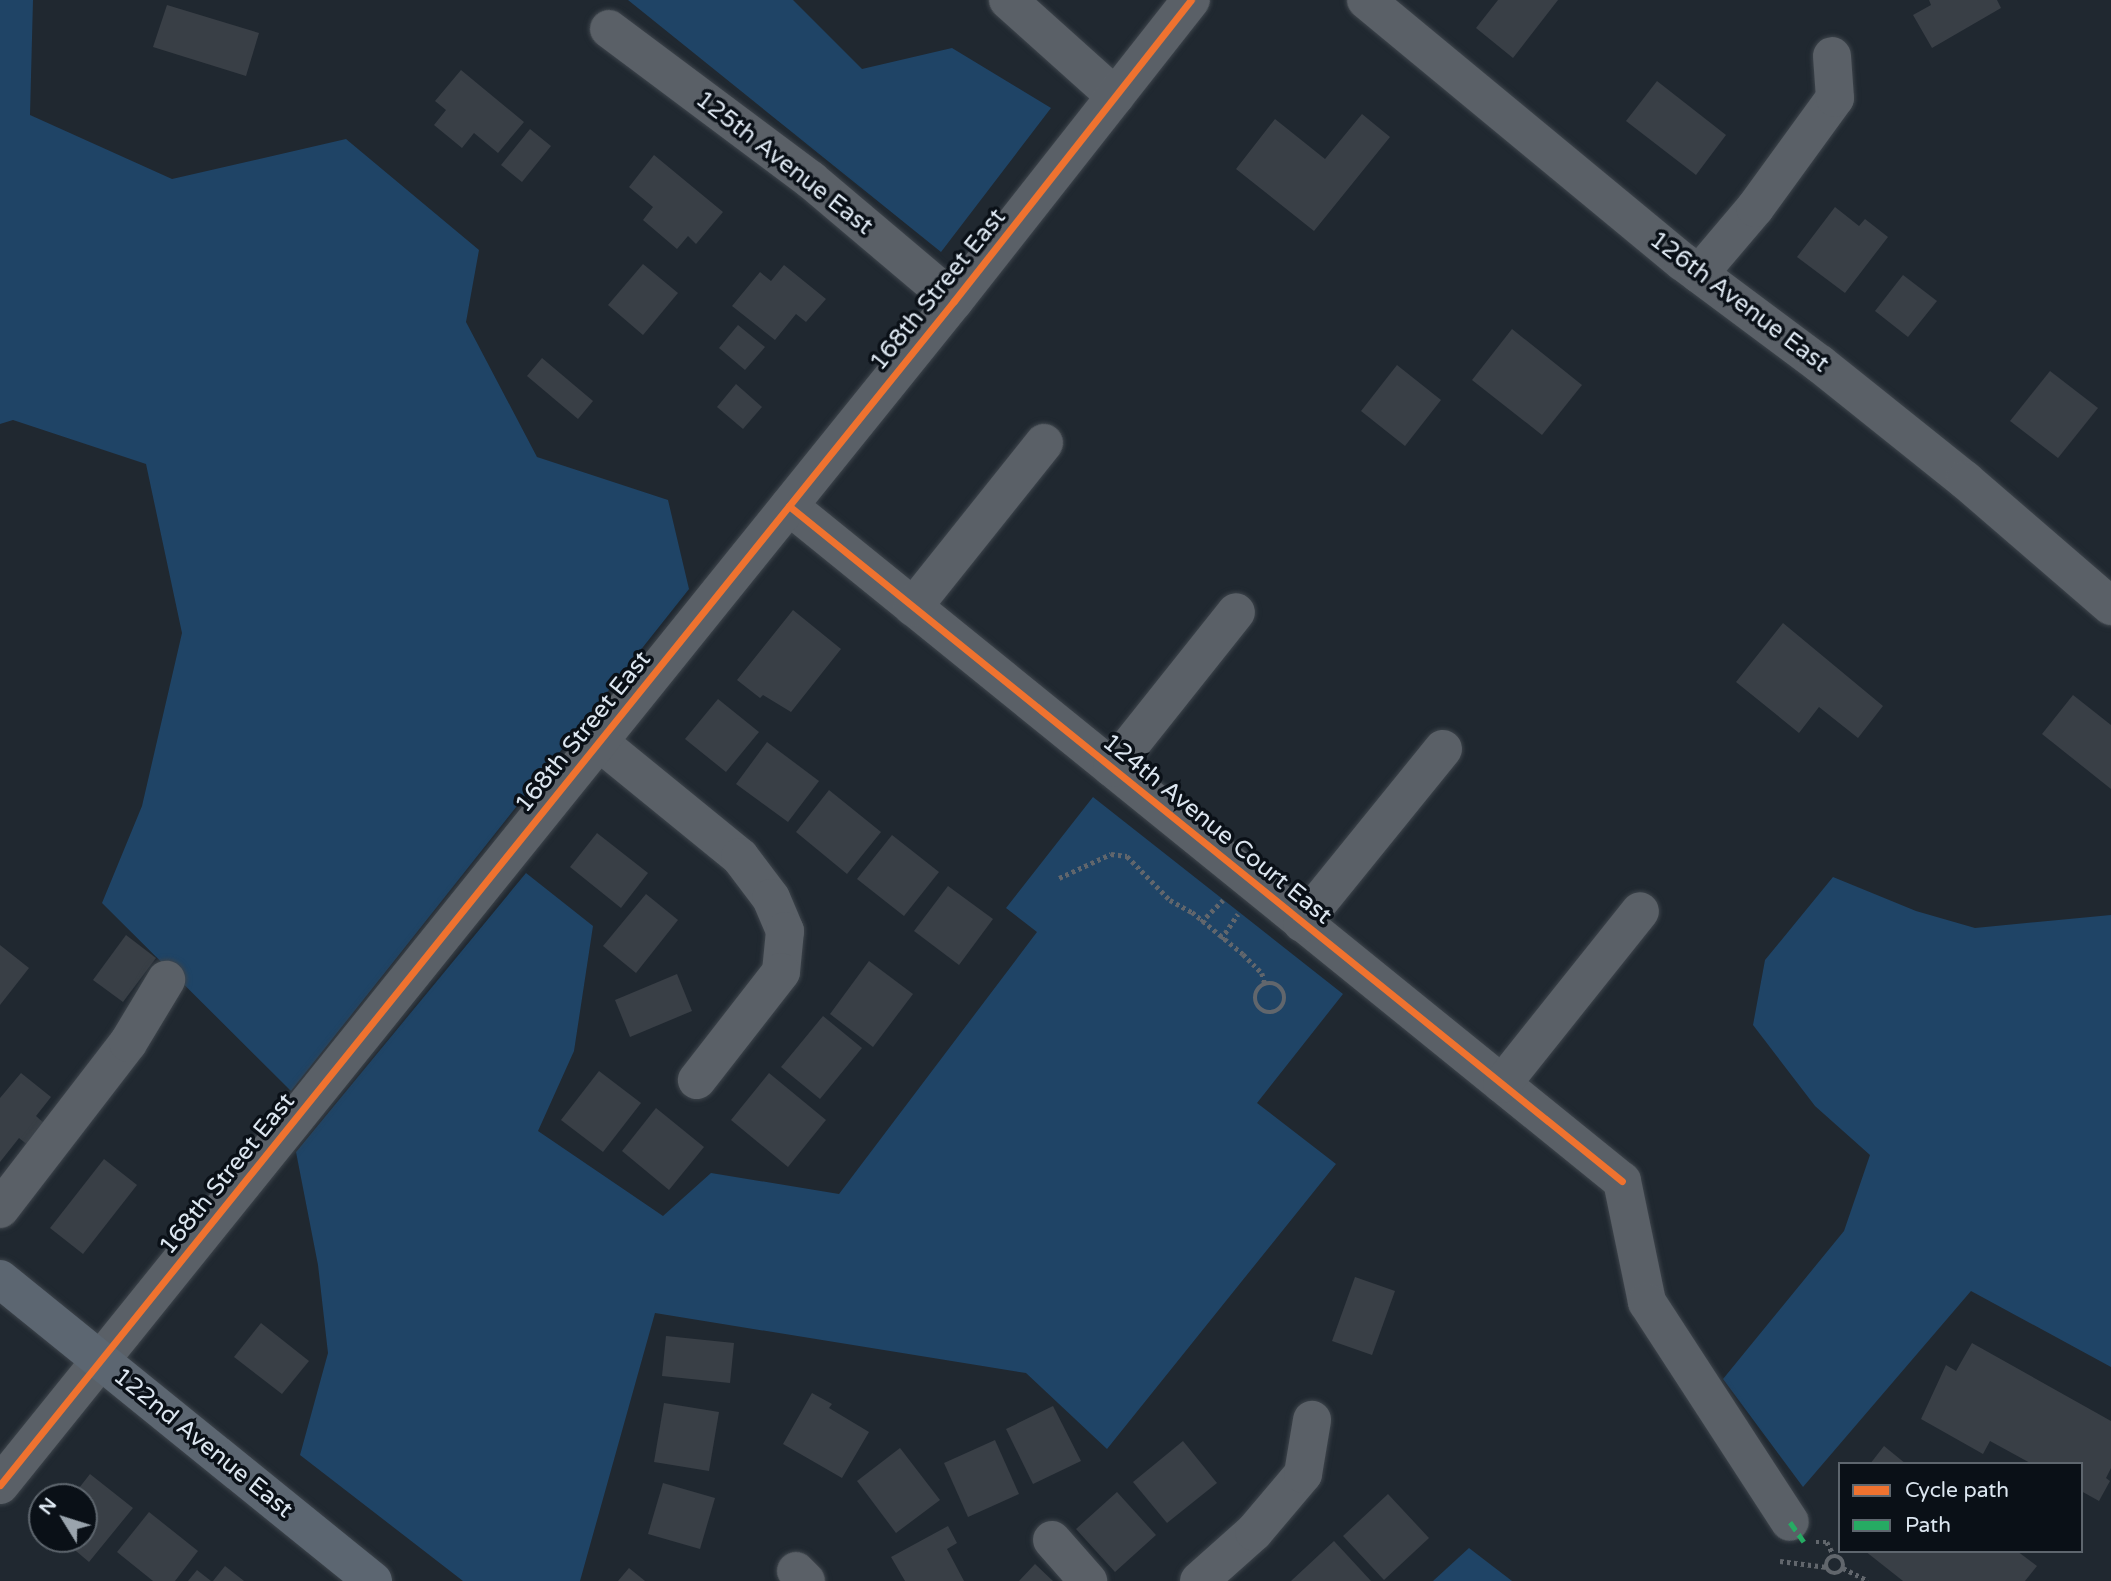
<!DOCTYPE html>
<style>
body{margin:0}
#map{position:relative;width:2111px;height:1581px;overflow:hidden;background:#202830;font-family:"Varela Round",sans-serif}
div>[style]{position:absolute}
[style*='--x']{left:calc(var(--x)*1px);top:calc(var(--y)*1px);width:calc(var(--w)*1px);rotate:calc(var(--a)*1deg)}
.green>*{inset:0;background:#1f4466}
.building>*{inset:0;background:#393f46}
.path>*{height:4.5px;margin-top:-2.25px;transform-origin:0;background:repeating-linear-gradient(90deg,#61666c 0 3.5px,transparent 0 7px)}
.path>.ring{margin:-2.25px;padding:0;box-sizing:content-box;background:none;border:4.5px solid #61666c;border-radius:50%}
.roads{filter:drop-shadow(0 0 2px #3d444b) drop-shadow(0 0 2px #3d444b)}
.minor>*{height:38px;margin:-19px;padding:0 19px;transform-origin:19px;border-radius:19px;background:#5a6067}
.major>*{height:38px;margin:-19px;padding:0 19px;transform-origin:19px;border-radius:19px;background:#5c6671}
.quiet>*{height:5px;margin-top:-2.5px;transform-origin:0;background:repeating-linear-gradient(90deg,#26ab63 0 10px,transparent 0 15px)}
.cycleway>*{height:7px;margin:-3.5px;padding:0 3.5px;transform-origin:3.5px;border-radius:3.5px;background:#ef722f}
span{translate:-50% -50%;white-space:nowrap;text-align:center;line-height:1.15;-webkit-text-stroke:7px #0a1017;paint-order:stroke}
.street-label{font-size:24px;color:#dce6f0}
.legend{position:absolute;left:1838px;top:1462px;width:245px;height:91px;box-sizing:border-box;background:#0a1017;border:2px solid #5e666e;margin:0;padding:9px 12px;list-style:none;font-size:21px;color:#dce6f0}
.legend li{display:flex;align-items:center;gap:14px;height:35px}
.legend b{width:35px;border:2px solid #5e666e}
.north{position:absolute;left:28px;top:1483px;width:70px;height:70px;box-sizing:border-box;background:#0a1017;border:2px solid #5e666e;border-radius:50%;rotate:308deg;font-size:19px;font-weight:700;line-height:28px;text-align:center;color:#dce6f0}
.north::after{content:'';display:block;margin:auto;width:24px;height:32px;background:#9aa4ad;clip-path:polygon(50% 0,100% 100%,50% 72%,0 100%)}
</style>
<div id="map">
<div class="green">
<div style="clip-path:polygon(0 0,33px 0,30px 115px,172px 179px,346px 139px,479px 250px,466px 322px,537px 457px,668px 500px,689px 589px,291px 1091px,102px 903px,142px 806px,182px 633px,146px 464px,13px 420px,0 424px)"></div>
<div style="clip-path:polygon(628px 0,793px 0,862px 69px,952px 48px,1051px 108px,941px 252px)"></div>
<div style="clip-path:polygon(1093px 797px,1343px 994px,1257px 1103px,1336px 1164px,1107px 1449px,1026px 1373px,655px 1313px,580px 1581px,463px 1581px,300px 1455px,328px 1353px,318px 1265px,296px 1152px,526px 873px,593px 926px,574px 1051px,538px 1131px,663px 1216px,711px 1173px,839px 1194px,1037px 932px,1006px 908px)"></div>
<div style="clip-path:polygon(1833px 877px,1916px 911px,1975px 928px,2111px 915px,2111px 1367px,1971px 1291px,1803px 1487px,1723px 1379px,1844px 1231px,1870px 1155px,1815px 1106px,1753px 1025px,1765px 960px)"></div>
<div style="clip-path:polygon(1469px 1548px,1512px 1581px,1433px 1581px)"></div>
</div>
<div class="building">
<div style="clip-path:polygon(1498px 0,1558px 0,1513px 58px,1476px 28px)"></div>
<div style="clip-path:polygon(1929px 0,1997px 0,2001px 8px,1932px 48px,1913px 15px,1931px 5px)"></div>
<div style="clip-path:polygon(167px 5px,259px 33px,246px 76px,153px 47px)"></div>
<div style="clip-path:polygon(461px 70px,524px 122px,498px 153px,474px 133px,462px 148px,434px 125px,446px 110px,435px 101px)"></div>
<div style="clip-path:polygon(1657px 81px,1726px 135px,1696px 175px,1626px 121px)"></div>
<div style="clip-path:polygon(1362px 114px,1390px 137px,1314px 231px,1236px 169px,1275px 119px,1325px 159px)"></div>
<div style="clip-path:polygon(530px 129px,551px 146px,522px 182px,501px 165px)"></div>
<div style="clip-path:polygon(654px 155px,723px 212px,696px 244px,688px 236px,677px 249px,643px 220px,653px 207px,629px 187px)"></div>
<div style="clip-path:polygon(1835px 207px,1859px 226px,1865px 219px,1888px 237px,1845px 293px,1797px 257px)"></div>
<div style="clip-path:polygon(643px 264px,678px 293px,643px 335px,608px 305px)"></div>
<div style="clip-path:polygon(784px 265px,826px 299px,806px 322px,796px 314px,775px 340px,732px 306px,760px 272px,771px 281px)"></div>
<div style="clip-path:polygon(1903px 275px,1937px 301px,1908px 337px,1875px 311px)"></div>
<div style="clip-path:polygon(738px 325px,765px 347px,745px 370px,719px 348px)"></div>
<div style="clip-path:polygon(1512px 329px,1582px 385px,1542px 435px,1472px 380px)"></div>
<div style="clip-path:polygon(542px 358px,593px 401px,578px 419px,527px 376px)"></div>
<div style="clip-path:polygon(1397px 365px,1441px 400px,1405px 446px,1361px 411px)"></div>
<div style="clip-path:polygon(2050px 371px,2098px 408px,2058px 458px,2010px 421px)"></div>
<div style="clip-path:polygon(736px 384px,762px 407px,743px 429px,717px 407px)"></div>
<div style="clip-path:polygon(793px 610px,841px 649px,791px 712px,763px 695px,760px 698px,737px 680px)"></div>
<div style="clip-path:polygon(1783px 623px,1883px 706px,1858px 738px,1819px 707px,1799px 733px,1736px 682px)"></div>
<div style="clip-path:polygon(2073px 695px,2111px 725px,2111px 789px,2042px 734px)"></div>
<div style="clip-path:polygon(718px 699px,759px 732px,726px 772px,685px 739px)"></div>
<div style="clip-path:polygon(767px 742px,819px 781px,788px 822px,736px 784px)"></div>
<div style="clip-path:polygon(829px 790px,881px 832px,847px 874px,796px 832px)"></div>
<div style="clip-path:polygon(597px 833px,648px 873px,621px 908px,570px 867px)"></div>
<div style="clip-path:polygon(892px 835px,939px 872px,904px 916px,857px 879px)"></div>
<div style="clip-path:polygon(948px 886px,993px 919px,959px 965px,914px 931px)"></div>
<div style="clip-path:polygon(646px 894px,678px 920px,636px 973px,603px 946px)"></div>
<div style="clip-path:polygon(126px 935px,156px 958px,123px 1002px,93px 980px)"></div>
<div style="clip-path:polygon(0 945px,29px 968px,0 1005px)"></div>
<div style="clip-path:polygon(869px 961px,913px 994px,873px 1047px,830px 1014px)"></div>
<div style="clip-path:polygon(677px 974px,692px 1011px,630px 1037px,615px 1000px)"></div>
<div style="clip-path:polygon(823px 1016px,862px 1048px,820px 1099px,781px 1067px)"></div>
<div style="clip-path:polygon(599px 1071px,641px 1103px,603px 1152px,561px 1120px)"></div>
<div style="clip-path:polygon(21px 1073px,51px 1097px,36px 1116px,46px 1125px,29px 1146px,19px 1138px,0 1162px,0 1098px)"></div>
<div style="clip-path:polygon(769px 1073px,826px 1120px,788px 1167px,731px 1120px)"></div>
<div style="clip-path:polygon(656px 1108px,704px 1147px,669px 1190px,622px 1151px)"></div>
<div style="clip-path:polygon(104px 1159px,137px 1185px,83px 1254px,50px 1228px)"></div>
<div style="clip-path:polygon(1355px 1277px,1395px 1291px,1372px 1355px,1332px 1341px)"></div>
<div style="clip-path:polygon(261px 1323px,309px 1361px,282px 1394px,234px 1357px)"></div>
<div style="clip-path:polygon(666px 1336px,734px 1343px,730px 1383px,662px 1376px)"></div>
<div style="clip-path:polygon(1972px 1343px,2111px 1421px,2111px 1468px,2106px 1478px,2110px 1481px,2099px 1501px,2081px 1491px,2081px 1464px,2032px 1464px,1990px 1441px,1983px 1454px,1921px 1419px,1946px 1365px,1956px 1371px)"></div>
<div style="clip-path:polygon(812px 1393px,832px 1404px,829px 1408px,869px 1432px,842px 1478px,783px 1444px)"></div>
<div style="clip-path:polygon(664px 1403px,719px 1412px,709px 1471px,654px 1462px)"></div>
<div style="clip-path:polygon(1053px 1406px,1081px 1461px,1033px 1484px,1006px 1429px)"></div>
<div style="clip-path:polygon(995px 1440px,1019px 1494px,968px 1517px,944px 1463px)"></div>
<div style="clip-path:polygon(1183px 1441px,1217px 1483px,1167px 1523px,1133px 1482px)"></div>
<div style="clip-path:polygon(1884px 1446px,1906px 1464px,1870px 1464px)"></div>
<div style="clip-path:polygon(900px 1448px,940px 1500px,896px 1533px,857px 1481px)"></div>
<div style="clip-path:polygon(90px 1474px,133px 1508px,89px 1562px,63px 1540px,84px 1539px,84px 1497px,72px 1497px)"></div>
<div style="clip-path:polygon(663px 1483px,715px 1498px,700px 1549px,648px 1534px)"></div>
<div style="clip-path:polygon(1117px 1492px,1156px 1535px,1115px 1572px,1076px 1529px)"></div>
<div style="clip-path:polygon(1388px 1494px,1429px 1538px,1384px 1580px,1343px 1536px)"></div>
<div style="clip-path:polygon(149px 1512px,198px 1551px,175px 1581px,153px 1581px,117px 1552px)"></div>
<div style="clip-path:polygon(948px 1526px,957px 1543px,947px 1549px,964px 1581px,905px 1581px,891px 1557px)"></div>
<div style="clip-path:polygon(1334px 1541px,1371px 1581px,1291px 1581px)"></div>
<div style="clip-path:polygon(1865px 1551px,2017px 1551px,2037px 1566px,2025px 1581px,1903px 1581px)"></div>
<div style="clip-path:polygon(1035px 1564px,1053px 1581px,1019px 1581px)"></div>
<div style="clip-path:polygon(225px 1566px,244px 1581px,213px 1581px)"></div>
<div style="clip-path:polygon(629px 1568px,645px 1581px,618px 1581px)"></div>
<div style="clip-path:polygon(197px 1570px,211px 1581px,188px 1581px)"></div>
</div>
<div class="path">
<div style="--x:1059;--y:878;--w:57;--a:-24.8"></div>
<div style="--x:1111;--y:854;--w:16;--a:7"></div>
<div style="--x:1127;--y:856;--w:62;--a:45.7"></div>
<div style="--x:1170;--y:900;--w:25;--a:29"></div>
<div style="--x:1192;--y:912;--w:66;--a:39.5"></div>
<div style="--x:1243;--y:954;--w:27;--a:45"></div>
<div style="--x:1262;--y:973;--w:11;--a:75"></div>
<div style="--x:1201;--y:922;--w:31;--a:-45"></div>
<div style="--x:1221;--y:939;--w:30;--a:-56"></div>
<div class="ring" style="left:1255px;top:983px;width:25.5px;height:25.5px"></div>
<div style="--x:1816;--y:1542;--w:11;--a:0"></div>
<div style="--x:1827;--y:1542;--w:16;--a:63"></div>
<div class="ring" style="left:1826px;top:1556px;width:13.5px;height:13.5px"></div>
<div style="--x:1780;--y:1561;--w:47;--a:7.3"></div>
<div style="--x:1843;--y:1568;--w:28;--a:27"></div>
</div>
<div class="roads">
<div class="minor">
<div style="--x:1008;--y:0;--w:144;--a:41.9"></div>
<div style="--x:1366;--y:0;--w:411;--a:39.6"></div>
<div style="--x:1683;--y:262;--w:171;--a:36.7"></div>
<div style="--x:1820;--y:364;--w:186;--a:38.7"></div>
<div style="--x:1965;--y:480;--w:193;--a:40.8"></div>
<div style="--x:609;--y:29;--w:252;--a:36.8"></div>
<div style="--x:811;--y:180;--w:187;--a:40.2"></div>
<div style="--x:1699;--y:274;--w:87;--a:-49.7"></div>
<div style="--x:1755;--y:208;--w:136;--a:-54"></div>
<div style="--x:1835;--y:98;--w:42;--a:-94.1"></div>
<div style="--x:789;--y:506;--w:1072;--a:39.02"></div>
<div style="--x:1622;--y:1181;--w:124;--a:78.3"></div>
<div style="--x:1647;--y:1302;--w:262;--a:57"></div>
<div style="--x:913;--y:607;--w:210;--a:-51.4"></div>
<div style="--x:599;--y:742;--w:182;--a:39.2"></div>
<div style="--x:740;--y:857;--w:51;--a:52.9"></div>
<div style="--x:771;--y:898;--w:36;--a:67"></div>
<div style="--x:785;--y:931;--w:41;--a:95.6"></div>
<div style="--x:781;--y:972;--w:137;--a:127.9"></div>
<div style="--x:1112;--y:768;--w:199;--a:-51.5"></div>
<div style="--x:1302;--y:923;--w:224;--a:-51"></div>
<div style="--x:1502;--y:1084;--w:221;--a:-51.4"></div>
<div style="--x:0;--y:1209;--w:210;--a:-52.4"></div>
<div style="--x:128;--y:1043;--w:74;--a:-58.9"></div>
<div style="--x:0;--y:1485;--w:1521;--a:-51.14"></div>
<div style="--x:954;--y:301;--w:383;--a:-51.8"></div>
<div style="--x:1052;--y:1540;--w:55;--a:48.7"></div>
<div style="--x:796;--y:1571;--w:14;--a:45"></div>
<div style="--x:1199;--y:1581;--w:74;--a:-41.7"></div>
<div style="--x:1254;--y:1532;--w:76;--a:-49.8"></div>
<div style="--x:1303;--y:1474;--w:55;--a:-80.5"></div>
</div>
<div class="major">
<div style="--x:0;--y:1279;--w:480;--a:39"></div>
</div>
</div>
<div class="quiet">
<div style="--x:1790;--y:1522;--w:24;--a:55"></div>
</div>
<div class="cycleway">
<div style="--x:789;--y:506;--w:1072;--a:39.02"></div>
<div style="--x:0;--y:1485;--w:1521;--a:-51.14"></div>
<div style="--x:954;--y:301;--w:383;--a:-51.8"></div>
</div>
<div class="street-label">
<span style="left:784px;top:163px;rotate:38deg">125th Avenue East</span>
<span style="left:938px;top:290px;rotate:-51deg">168th Street East</span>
<span style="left:1739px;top:302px;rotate:37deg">126th Avenue East</span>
<span style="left:583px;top:732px;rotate:-51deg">168th Street East</span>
<span style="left:1217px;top:829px;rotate:39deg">124th Avenue Court East</span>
<span style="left:227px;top:1174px;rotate:-51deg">168th Street East</span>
<span style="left:203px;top:1443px;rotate:39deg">122nd Avenue East</span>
</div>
<ul class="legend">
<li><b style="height:9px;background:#ef722f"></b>Cycle path</li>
<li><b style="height:9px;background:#26ab63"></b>Path</li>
</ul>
<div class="north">N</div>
</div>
